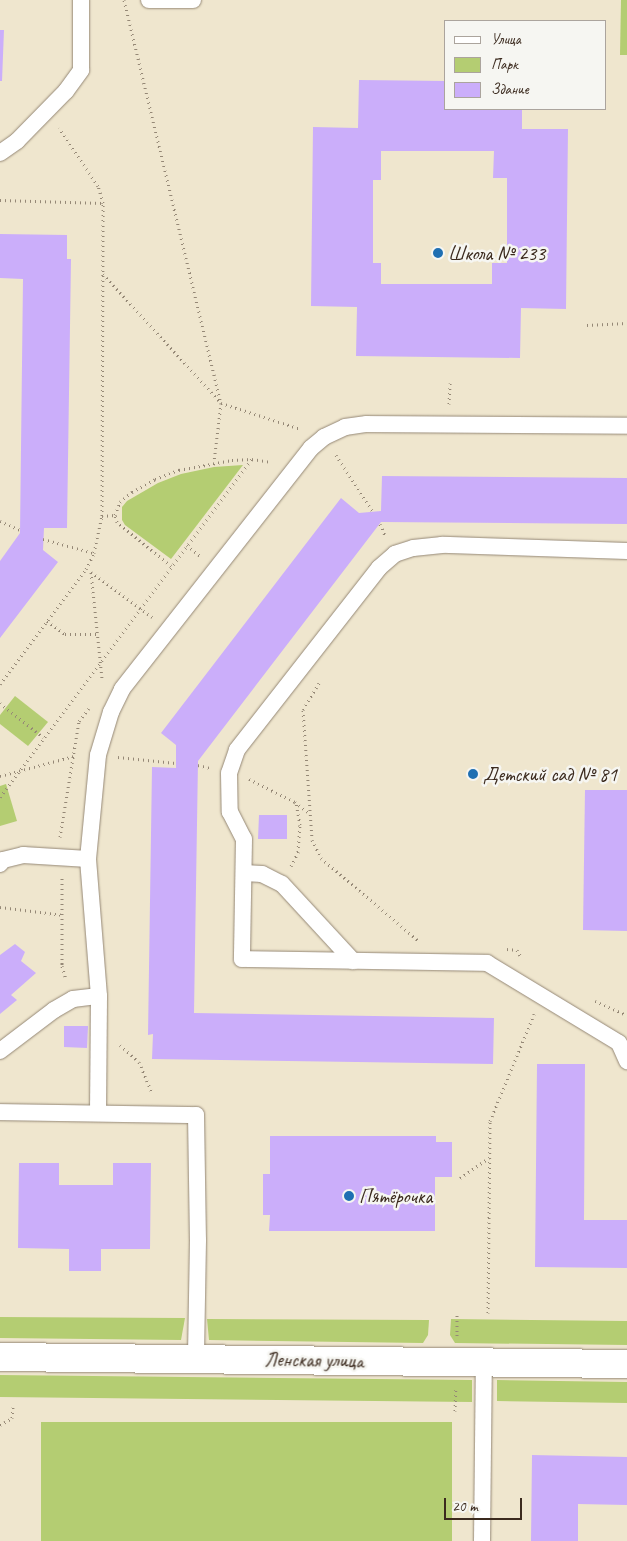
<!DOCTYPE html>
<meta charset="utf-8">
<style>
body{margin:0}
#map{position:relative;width:627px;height:1541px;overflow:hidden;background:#efe6ce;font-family:Caveat,sans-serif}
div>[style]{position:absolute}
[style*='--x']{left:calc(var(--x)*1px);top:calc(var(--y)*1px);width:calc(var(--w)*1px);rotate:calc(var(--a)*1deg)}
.green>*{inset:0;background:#b4cd72}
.building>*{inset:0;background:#cbaefa}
.path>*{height:3px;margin-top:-1.5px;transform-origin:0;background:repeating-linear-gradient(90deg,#958876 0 1px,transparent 0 5px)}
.roads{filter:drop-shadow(0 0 1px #958876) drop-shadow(0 0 1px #958876)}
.lane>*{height:16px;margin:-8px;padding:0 8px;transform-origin:8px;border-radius:8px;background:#fff}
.street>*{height:28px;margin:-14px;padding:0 14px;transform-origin:14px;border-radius:14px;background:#fff}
.dots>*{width:14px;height:14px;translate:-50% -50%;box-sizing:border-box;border:2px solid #f6f6f2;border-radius:50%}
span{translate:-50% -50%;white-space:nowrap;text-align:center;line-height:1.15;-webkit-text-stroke:5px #f6f6f2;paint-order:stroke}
.poi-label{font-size:20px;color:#3b2a1e}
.left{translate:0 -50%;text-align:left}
.street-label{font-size:20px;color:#3b2a1e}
.legend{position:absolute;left:444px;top:20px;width:162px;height:90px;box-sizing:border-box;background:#f6f6f2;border:1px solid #aba49d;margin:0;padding:6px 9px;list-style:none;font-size:15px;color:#3b2a1e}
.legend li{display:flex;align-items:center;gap:10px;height:25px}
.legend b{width:25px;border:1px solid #aba49d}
.scale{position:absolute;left:444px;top:1498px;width:78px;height:22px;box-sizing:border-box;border:2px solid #3b2a1e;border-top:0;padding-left:6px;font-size:15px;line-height:18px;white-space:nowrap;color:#3b2a1e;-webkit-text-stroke:4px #f6f6f2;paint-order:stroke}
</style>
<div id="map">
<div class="green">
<div style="clip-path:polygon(621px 0,627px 0,627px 55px,620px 55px)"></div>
<div style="clip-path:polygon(243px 465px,171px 559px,125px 525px,122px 520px,122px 507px,127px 501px,158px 483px,181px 474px,214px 467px)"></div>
<div style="clip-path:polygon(15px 696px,48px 722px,28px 746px,0 724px,0 715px)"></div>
<div style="clip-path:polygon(6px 784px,17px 821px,0 826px,0 786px)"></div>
<div style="clip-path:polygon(0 1317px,185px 1318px,181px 1340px,0 1338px)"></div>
<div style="clip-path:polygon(207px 1319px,429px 1320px,428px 1335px,423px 1343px,209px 1340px)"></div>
<div style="clip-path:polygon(451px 1319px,627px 1321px,627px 1345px,455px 1343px,450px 1335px)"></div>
<div style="clip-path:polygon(0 1375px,472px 1380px,472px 1402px,0 1397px)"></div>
<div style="clip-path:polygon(497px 1380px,627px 1382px,627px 1403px,497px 1401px)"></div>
<div style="clip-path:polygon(41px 1422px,452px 1422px,452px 1541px,41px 1541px)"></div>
</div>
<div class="building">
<div style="clip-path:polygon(0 30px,4px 30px,2px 81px,0 81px)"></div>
<div style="clip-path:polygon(evenodd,359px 80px,446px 81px,446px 109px,522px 109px,522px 129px,568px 129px,566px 309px,521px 308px,520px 358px,356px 356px,357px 307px,311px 306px,313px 127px,358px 128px,359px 80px,381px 151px,494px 151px,493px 178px,507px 178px,507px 263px,492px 263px,492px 284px,381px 284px,381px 263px,373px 263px,373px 180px,381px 180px,381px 151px)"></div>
<div style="clip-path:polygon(0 234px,67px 235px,67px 259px,71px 259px,67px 528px,44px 528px,43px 550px,58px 562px,0 638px,0 561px,20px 533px,23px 279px,0 278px)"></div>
<div style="clip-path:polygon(382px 476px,627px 478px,627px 524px,381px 522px,198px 761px,194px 1013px,494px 1018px,493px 1064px,152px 1059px,153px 1034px,148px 1035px,152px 767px,176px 768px,176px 745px,161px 733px,341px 498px,359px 513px,381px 511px)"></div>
<div style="clip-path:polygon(585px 790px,627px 790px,627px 931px,583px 930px)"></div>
<div style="clip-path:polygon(259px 815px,287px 815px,287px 839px,258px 839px)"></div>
<div style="clip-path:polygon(15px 944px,25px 952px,21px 961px,36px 973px,11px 995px,17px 1000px,0 1014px,0 955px)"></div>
<div style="clip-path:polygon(64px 1026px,88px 1026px,87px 1048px,64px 1047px)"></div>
<div style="clip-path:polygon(537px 1064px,585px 1064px,584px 1220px,627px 1220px,627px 1268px,535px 1267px)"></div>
<div style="clip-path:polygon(270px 1136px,436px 1136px,436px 1142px,452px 1142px,452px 1177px,435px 1177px,435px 1231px,269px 1231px,270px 1215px,263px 1215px,263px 1174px,270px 1174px)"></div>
<div style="clip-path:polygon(19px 1163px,59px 1163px,59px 1185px,113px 1185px,113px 1163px,151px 1163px,150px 1249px,101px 1249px,101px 1271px,69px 1271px,69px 1249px,18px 1248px)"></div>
<div style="clip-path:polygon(532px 1455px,627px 1457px,627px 1505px,578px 1504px,578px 1541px,531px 1541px)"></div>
</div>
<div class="path">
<div style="--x:124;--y:0;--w:415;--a:76.5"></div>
<div style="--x:221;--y:403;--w:59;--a:96.8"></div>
<div style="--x:0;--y:200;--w:103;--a:1.7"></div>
<div style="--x:103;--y:274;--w:175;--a:47.5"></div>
<div style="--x:221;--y:403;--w:84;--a:18"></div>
<div style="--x:587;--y:325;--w:40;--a:-2.9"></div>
<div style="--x:449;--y:404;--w:21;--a:-87"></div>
<div style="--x:336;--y:455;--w:68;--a:57"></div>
<div style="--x:102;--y:516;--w:13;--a:-4"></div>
<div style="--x:0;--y:521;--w:22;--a:24"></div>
<div style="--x:380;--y:524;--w:12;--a:66"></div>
<div style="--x:43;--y:539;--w:53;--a:15.4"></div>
<div style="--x:187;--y:545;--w:17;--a:40"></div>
<div style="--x:171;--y:566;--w:70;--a:-140.8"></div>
<div style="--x:117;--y:522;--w:7;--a:-106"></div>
<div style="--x:115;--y:515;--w:14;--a:-69"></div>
<div style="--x:120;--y:502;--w:16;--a:-40"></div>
<div style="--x:132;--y:492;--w:26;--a:-29"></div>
<div style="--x:155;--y:479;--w:26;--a:-21"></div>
<div style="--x:179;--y:470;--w:54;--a:-10.7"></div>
<div style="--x:232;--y:460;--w:20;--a:-3"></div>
<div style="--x:252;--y:459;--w:20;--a:9"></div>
<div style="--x:91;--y:572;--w:108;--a:84.1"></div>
<div style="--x:91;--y:572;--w:76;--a:36.4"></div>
<div style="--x:47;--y:621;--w:22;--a:36"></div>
<div style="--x:65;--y:634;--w:33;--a:0"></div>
<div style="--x:319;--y:683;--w:31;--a:121"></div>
<div style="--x:303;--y:710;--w:130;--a:86"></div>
<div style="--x:312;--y:840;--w:20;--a:63"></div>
<div style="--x:321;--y:858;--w:128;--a:40.3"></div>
<div style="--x:0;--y:684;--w:144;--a:-53.2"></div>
<div style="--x:86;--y:569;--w:18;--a:-63"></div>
<div style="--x:94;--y:553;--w:38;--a:-78"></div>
<div style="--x:102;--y:516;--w:313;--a:-89.8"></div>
<div style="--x:103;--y:203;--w:18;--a:-106"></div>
<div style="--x:98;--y:186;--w:70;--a:-123.9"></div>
<div style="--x:0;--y:703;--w:55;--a:38.3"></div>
<div style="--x:118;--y:757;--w:58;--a:5.9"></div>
<div style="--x:198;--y:765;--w:12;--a:14"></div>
<div style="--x:0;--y:776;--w:77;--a:-15.1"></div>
<div style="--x:249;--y:779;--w:51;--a:26.6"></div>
<div style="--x:295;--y:802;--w:16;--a:38"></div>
<div style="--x:0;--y:797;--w:422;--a:-53.3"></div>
<div style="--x:60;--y:837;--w:118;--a:-80.7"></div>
<div style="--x:79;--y:721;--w:16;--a:-52"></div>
<div style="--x:291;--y:866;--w:16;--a:-63"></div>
<div style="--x:298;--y:852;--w:27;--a:-86"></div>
<div style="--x:300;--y:825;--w:23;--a:-100"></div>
<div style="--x:62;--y:878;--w:88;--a:90"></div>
<div style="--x:62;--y:966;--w:14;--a:73"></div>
<div style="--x:0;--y:907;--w:64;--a:7.2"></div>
<div style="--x:507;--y:949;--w:10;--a:6"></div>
<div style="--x:517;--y:950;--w:8;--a:60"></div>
<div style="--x:595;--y:1001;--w:35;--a:24"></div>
<div style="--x:120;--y:1045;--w:25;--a:42"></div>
<div style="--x:139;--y:1062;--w:34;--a:67"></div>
<div style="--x:460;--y:1178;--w:35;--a:-35"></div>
<div style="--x:488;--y:1313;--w:192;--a:-89.4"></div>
<div style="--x:490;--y:1121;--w:116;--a:-67.6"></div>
<div style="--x:457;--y:1336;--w:24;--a:-90"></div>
<div style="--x:455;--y:1411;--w:23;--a:-88"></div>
<div style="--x:0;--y:1425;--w:14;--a:-30"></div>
<div style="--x:12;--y:1418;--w:11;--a:-85"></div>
</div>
<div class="roads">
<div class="lane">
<div style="--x:149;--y:0;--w:44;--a:0"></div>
<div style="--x:0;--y:153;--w:21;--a:-35"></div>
<div style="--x:17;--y:141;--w:70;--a:-45.6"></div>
<div style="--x:66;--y:91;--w:26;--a:-54"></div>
<div style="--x:81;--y:70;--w:70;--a:-90"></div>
<div style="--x:627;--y:551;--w:185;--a:-178.1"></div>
<div style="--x:442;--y:545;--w:29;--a:174"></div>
<div style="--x:413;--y:548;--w:19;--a:162"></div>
<div style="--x:395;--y:554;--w:21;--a:139"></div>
<div style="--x:379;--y:568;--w:231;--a:128"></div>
<div style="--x:237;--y:750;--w:24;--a:109"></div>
<div style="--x:229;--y:773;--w:39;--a:89"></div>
<div style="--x:230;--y:812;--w:30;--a:63"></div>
<div style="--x:244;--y:839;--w:120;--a:91"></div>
<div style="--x:242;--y:959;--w:245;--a:0.9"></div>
<div style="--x:487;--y:963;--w:154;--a:31.2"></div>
<div style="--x:619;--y:1043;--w:20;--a:66"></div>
<div style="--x:0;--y:864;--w:5;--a:-53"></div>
<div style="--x:3;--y:860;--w:21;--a:-14"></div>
<div style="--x:23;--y:855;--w:65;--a:3.5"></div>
<div style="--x:244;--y:873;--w:18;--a:3"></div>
<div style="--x:262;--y:874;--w:22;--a:27"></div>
<div style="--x:282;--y:884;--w:105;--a:47.3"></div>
<div style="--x:0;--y:1051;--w:68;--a:-37.2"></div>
<div style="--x:54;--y:1010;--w:22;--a:-30"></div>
<div style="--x:73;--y:999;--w:26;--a:-7"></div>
<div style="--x:0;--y:1112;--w:196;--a:0.9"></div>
<div style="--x:196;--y:1115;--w:125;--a:89.1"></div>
<div style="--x:198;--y:1240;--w:119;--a:91"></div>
<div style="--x:98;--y:1112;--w:116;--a:-89.5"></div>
<div style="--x:99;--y:996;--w:137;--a:-94.6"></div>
<div style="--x:88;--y:859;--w:104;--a:-84.5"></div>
<div style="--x:98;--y:755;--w:45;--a:-73.2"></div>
<div style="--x:111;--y:712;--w:25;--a:-64"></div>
<div style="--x:122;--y:689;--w:306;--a:-51.9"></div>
<div style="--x:311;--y:448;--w:17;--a:-40"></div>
<div style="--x:324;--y:437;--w:23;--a:-25"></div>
<div style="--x:345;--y:427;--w:22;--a:-8"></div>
<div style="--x:367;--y:424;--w:260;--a:0.4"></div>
<div style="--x:482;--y:1541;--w:179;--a:-89.4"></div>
</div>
<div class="street">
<div style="--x:0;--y:1357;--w:627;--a:0.64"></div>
</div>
</div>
<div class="dots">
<div style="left:438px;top:253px;background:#1f6fb2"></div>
<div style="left:473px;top:774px;background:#1f6fb2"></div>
<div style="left:349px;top:1196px;background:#1f6fb2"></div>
</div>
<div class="poi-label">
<span class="left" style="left:448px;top:253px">Школа № 233</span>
<span class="left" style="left:483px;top:774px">Детский сад № 81</span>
<span class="left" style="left:359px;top:1196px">Пятёрочка</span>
</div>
<div class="street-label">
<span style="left:314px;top:1360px;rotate:1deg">Ленская улица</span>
</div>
<ul class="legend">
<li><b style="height:6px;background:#fff"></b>Улица</li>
<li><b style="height:14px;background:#b4cd72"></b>Парк</li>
<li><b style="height:14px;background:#cbaefa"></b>Здание</li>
</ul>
<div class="scale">20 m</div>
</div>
